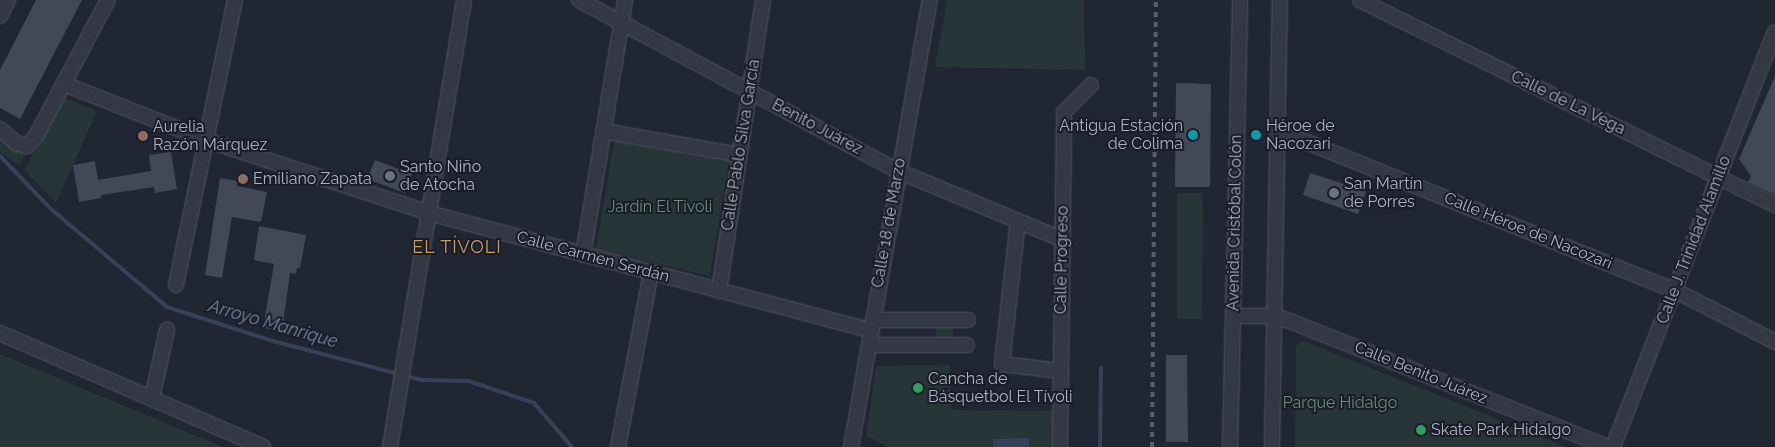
<!DOCTYPE html>
<meta charset="utf-8">
<style>
body{margin:0}
#map{position:relative;width:1775px;height:447px;overflow:hidden;background:#212633;font-family:Raleway,sans-serif}
div>[style]{position:absolute}
[style*='--x']{left:calc(var(--x)*1px);top:calc(var(--y)*1px);width:calc(var(--w)*1px);rotate:calc(var(--a)*1deg)}
.green>*{inset:0;background:#273538}
.water>*{inset:0;background:#39405a}
.stream>*{height:4px;margin:-2px;padding:0 2px;transform-origin:2px;border-radius:2px;background:#39405a}
.building>*{inset:0;background:#434857}
.roads{filter:drop-shadow(0 0 1px #525562) drop-shadow(0 0 1px #525562)}
.minor>*{height:14px;margin:-7px;padding:0 7px;transform-origin:7px;border-radius:7px;background:#343844}
.rail>*{height:4px;margin-top:-2px;transform-origin:0;background:repeating-linear-gradient(90deg,#595d6c 0 5px,transparent 0 10px)}
.dots>*{width:14px;height:14px;translate:-50% -50%;box-sizing:border-box;border:2px solid #1a1d28;border-radius:50%}
span{translate:-50% -50%;white-space:nowrap;text-align:center;line-height:1.15;-webkit-text-stroke:4px #1a1d28;paint-order:stroke}
.street-label{font-size:16px;color:#aeb2c1}
.poi-label{font-size:16px;color:#aeb2c1}
.right{translate:-100% -50%;text-align:right}
.left{translate:0 -50%;text-align:left}
.park-label{font-size:16px;color:#698e78}
.neighbourhood-label{font-size:18px;color:#c49f66;letter-spacing:1px}
.water-label{font-size:18px;color:#7a85a6;font-style:italic}
</style>
<div id="map">
<div class="green">
<div style="clip-path:polygon(947px 0,1084px 0,1085px 70px,935px 67px)"></div>
<div style="clip-path:polygon(65px 98px,97px 111px,56px 203px,24px 170px)"></div>
<div style="clip-path:polygon(0 136px,13px 149px,26px 153px,19px 166px,0 152px)"></div>
<div style="clip-path:polygon(614px 141px,729px 162px,710px 276px,596px 249px)"></div>
<div style="clip-path:polygon(1177px 193px,1203px 193px,1202px 319px,1177px 319px)"></div>
<div style="clip-path:polygon(936px 323px,954px 323px,953px 341px,936px 341px)"></div>
<div style="clip-path:polygon(1304px 341px,1566px 447px,1295px 447px,1296px 346px)"></div>
<div style="clip-path:polygon(0 354px,223px 447px,0 447px)"></div>
<div style="clip-path:polygon(950px 365px,951px 410px,1053px 411px,1054px 447px,888px 447px,866px 436px,876px 366px)"></div>
</div>
<div class="water">
<div style="clip-path:polygon(1029px 438px,1029px 447px,993px 447px,993px 439px)"></div>
</div>
<div class="stream">
<div style="--x:0;--y:156;--w:74;--a:46.1"></div>
<div style="--x:51;--y:209;--w:152;--a:40.2"></div>
<div style="--x:167;--y:307;--w:111;--a:17.8"></div>
<div style="--x:273;--y:341;--w:154;--a:14.7"></div>
<div style="--x:422;--y:380;--w:46;--a:1.2"></div>
<div style="--x:468;--y:381;--w:70;--a:18.4"></div>
<div style="--x:534;--y:403;--w:58;--a:49.2"></div>
<div style="--x:1100;--y:447;--w:79;--a:-89.3"></div>
</div>
<div class="building">
<div style="clip-path:polygon(36px 0,82px 0,20px 119px,0 108px,0 70px)"></div>
<div style="clip-path:polygon(1775px 76px,1775px 195px,1748px 182px,1751px 176px,1739px 159px)"></div>
<div style="clip-path:polygon(1176px 83px,1211px 84px,1210px 187px,1175px 187px)"></div>
<div style="clip-path:polygon(171px 152px,177px 189px,155px 193px,154px 187px,101px 195px,101px 198px,79px 202px,73px 165px,95px 161px,98px 180px,151px 171px,149px 155px)"></div>
<div style="clip-path:polygon(375px 160px,412px 174px,405px 193px,367px 179px)"></div>
<div style="clip-path:polygon(1310px 173px,1366px 191px,1358px 214px,1303px 195px)"></div>
<div style="clip-path:polygon(220px 178px,237px 181px,237px 186px,267px 192px,261px 222px,232px 217px,222px 278px,205px 275px)"></div>
<div style="clip-path:polygon(259px 226px,306px 235px,300px 268px,297px 268px,296px 274px,290px 273px,282px 331px,263px 328px,274px 264px,254px 260px)"></div>
<div style="clip-path:polygon(1166px 355px,1187px 355px,1188px 442px,1166px 442px)"></div>
</div>
<div class="roads">
<div class="minor">
<div style="--x:579;--y:0;--w:362;--a:28.2"></div>
<div style="--x:898;--y:171;--w:177;--a:22.6"></div>
<div style="--x:1360;--y:0;--w:463;--a:26.3"></div>
<div style="--x:0;--y:16;--w:18;--a:-63"></div>
<div style="--x:64;--y:84;--w:153;--a:21.5"></div>
<div style="--x:206;--y:140;--w:235;--a:18.1"></div>
<div style="--x:429;--y:213;--w:457;--a:14.9"></div>
<div style="--x:0;--y:129;--w:23;--a:41"></div>
<div style="--x:17;--y:144;--w:10;--a:11"></div>
<div style="--x:27;--y:146;--w:13;--a:-48"></div>
<div style="--x:36;--y:136;--w:154;--a:-62.1"></div>
<div style="--x:1277;--y:130;--w:428;--a:22"></div>
<div style="--x:1674;--y:290;--w:114;--a:27.2"></div>
<div style="--x:603;--y:131;--w:138;--a:10"></div>
<div style="--x:1018;--y:221;--w:144;--a:96.4"></div>
<div style="--x:1002;--y:364;--w:59;--a:6.8"></div>
<div style="--x:583;--y:255;--w:258;--a:-80.6"></div>
<div style="--x:176;--y:285;--w:291;--a:-78.3"></div>
<div style="--x:719;--y:291;--w:294;--a:-81.4"></div>
<div style="--x:1233;--y:316;--w:41;--a:0"></div>
<div style="--x:1274;--y:316;--w:19;--a:18"></div>
<div style="--x:1292;--y:322;--w:339;--a:21.6"></div>
<div style="--x:873;--y:320;--w:95;--a:0"></div>
<div style="--x:0;--y:333;--w:287;--a:23.4"></div>
<div style="--x:869;--y:345;--w:98;--a:0"></div>
<div style="--x:152;--y:398;--w:70;--a:-77.6"></div>
<div style="--x:390;--y:447;--w:453;--a:-80.6"></div>
<div style="--x:618;--y:447;--w:177;--a:-79.3"></div>
<div style="--x:851;--y:447;--w:454;--a:-80"></div>
<div style="--x:1060;--y:447;--w:335;--a:-89.3"></div>
<div style="--x:1064;--y:112;--w:38;--a:-45"></div>
<div style="--x:1230;--y:447;--w:447;--a:-88.7"></div>
<div style="--x:1272;--y:447;--w:447;--a:-89"></div>
<div style="--x:1613;--y:447;--w:445;--a:-68.7"></div>
</div>
</div>
<div class="rail">
<div style="--x:1152;--y:447;--w:447;--a:-89.5"></div>
</div>
<div class="dots">
<div style="left:1193px;top:135px;background:#0f9aa8"></div>
<div style="left:1256px;top:135px;background:#0f9aa8"></div>
<div style="left:143px;top:136px;background:#8d6e63"></div>
<div style="left:390px;top:176px;background:#6b7280"></div>
<div style="left:243px;top:179px;background:#8d6e63"></div>
<div style="left:1334px;top:193px;background:#6b7280"></div>
<div style="left:918px;top:388px;background:#2e9e5b"></div>
<div style="left:1421px;top:430px;background:#2e9e5b"></div>
</div>
<div class="street-label">
<span style="left:1568px;top:103px;rotate:26deg">Calle de La Vega</span>
<span style="left:817px;top:127px;rotate:28deg">Benito Juárez</span>
<span style="left:741px;top:145px;rotate:-81deg">Calle Pablo Silva García</span>
<span style="left:889px;top:223px;rotate:-80deg">Calle 18 de Marzo</span>
<span style="left:1235px;top:223px;rotate:-89deg">Avenida Cristóbal Colón</span>
<span style="left:1528px;top:231px;rotate:22deg">Calle Héroe de Nacozari</span>
<span style="left:1694px;top:240px;rotate:-69deg">Calle J. Trinidad Alamillo</span>
<span style="left:593px;top:257px;rotate:15deg">Calle Carmen Serdán</span>
<span style="left:1062px;top:260px;rotate:-89deg">Calle Progreso</span>
<span style="left:1421px;top:373px;rotate:22deg">Calle Benito Juárez</span>
</div>
<div class="poi-label">
<span class="right" style="left:1183px;top:135px">Antigua Estación<br>de Colima</span>
<span class="left" style="left:1266px;top:135px">Héroe de<br>Nacozari</span>
<span class="left" style="left:153px;top:136px">Aurelia<br>Razón Márquez</span>
<span class="left" style="left:400px;top:176px">Santo Niño<br>de Atocha</span>
<span class="left" style="left:253px;top:179px">Emiliano Zapata</span>
<span class="left" style="left:1344px;top:193px">San Martín<br>de Porres</span>
<span class="left" style="left:928px;top:388px">Cancha de<br>Básquetbol El Tívoli</span>
<span class="left" style="left:1431px;top:430px">Skate Park Hidalgo</span>
</div>
<div class="park-label">
<span style="left:660px;top:207px">Jardín El Tivoli</span>
<span style="left:1340px;top:403px">Parque Hidalgo</span>
</div>
<div class="neighbourhood-label">
<span style="left:457px;top:247px">EL TÍVOLI</span>
</div>
<div class="water-label">
<span style="left:273px;top:324px;rotate:16deg">Arroyo Manrique</span>
</div>
</div>
